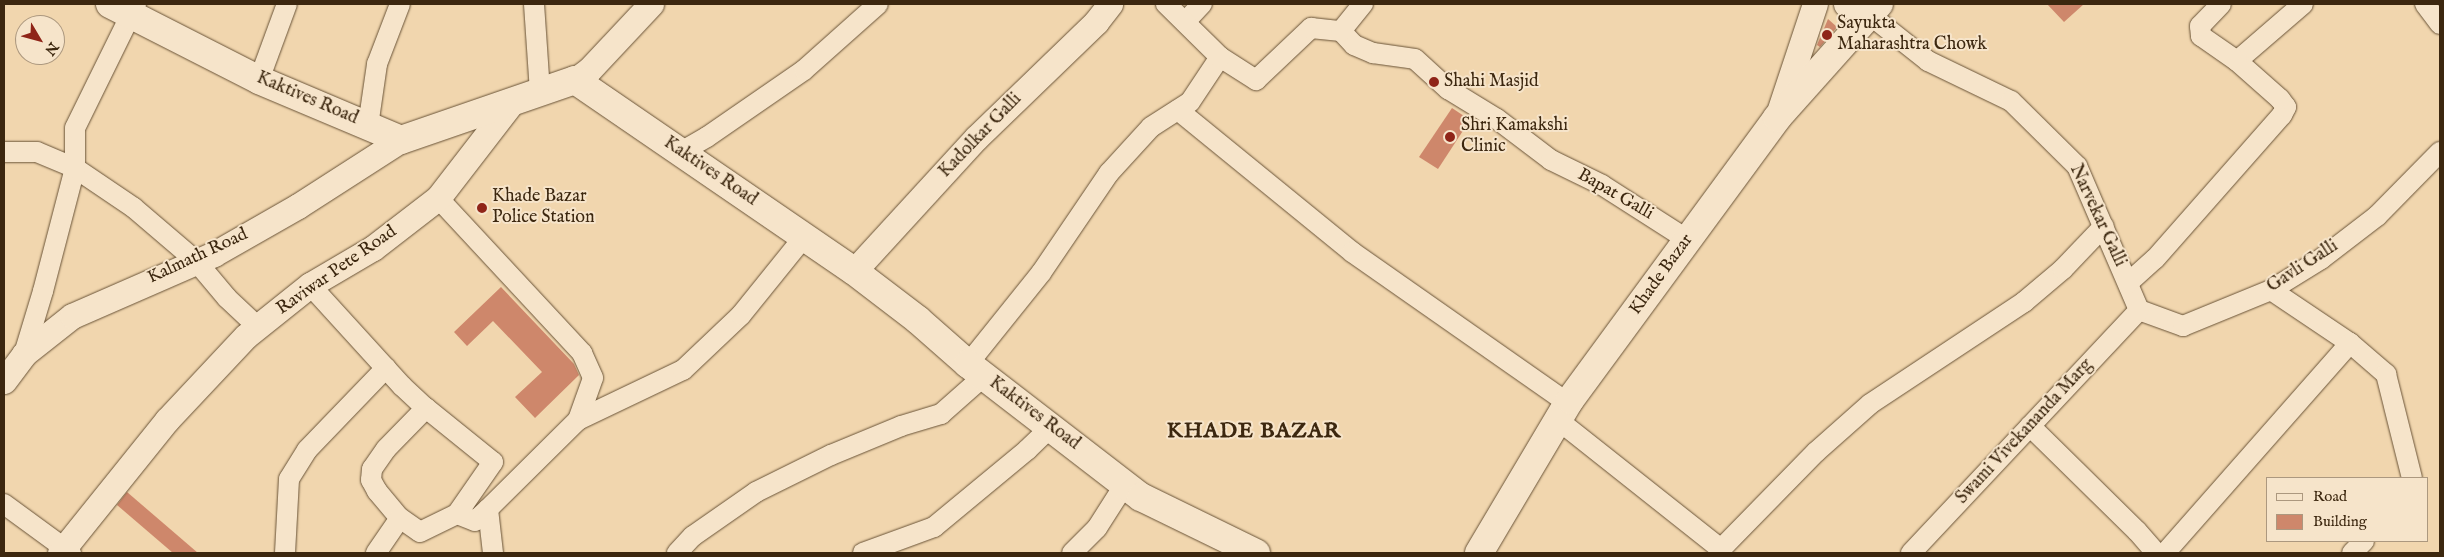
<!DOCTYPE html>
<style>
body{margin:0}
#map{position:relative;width:2444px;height:557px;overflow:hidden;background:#f1d6ae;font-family:"IM FELL English",serif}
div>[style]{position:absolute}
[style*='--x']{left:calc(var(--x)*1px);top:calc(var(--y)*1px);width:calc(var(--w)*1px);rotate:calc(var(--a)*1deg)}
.building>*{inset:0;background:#ce876b}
.roads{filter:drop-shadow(0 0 1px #695337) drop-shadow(0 0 1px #695337)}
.minor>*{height:20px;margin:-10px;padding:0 10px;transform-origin:10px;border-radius:10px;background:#f6e4ca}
.tertiary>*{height:25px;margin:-12.5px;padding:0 12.5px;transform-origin:12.5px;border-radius:12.5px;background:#f6e4ca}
.secondary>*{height:28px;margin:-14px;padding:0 14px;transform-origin:14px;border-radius:14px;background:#f6e4ca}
.dots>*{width:14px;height:14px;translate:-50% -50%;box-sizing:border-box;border:2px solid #f6e4ca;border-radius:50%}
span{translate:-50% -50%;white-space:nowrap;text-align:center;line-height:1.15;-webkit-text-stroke:4px #f6e4ca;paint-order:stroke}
.poi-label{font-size:18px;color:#3c270f}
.left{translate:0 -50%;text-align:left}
.street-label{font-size:18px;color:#3c270f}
.district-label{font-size:22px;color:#3c270f;font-weight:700;letter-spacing:1px}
.frame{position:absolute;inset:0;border:5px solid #3c270f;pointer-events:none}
.legend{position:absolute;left:2266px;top:477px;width:162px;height:65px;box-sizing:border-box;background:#f6e4ca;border:1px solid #ac987f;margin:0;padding:6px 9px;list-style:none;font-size:15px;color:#3c270f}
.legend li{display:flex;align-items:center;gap:10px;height:25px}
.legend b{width:25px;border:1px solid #ac987f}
.north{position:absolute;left:15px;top:15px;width:50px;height:50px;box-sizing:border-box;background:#f6e4ca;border:1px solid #ac987f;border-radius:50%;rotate:127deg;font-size:14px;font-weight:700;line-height:20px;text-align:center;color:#3c270f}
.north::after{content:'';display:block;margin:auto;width:18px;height:22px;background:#8f2418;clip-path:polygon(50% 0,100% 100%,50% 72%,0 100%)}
</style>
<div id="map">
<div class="building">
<div style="clip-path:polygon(2047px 4px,2084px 4px,2064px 22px)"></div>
<div style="clip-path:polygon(1828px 19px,1837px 27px,1820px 47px,1817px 45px)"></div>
<div style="clip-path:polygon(1452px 108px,1470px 120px,1438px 169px,1419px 157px)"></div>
<div style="clip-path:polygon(501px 287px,574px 364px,579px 375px,535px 418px,515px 397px,542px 372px,493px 321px,467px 346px,454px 332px)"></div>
<div style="clip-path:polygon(127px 492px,198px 553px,173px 553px,117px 505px)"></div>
</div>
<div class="roads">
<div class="minor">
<div style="--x:534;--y:4;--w:88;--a:86.1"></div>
<div style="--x:2425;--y:4;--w:25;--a:53"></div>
<div style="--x:1870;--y:15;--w:74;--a:38.4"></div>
<div style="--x:1928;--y:61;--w:92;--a:25.7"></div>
<div style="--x:2011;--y:101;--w:93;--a:44.6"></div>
<div style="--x:2077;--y:166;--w:157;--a:66.7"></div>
<div style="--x:1185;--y:22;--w:25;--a:-47"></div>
<div style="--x:1341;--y:31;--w:19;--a:47"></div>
<div style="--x:1354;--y:45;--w:21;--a:23"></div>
<div style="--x:1373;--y:53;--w:42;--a:8.1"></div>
<div style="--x:1415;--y:59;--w:45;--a:42.3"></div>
<div style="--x:1448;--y:89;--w:57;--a:31.5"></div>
<div style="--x:1497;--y:119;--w:68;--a:37.2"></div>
<div style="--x:1551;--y:160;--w:57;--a:26.1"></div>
<div style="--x:1602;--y:185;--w:102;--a:32.6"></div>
<div style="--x:1220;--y:57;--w:43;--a:32.6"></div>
<div style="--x:1256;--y:80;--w:76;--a:-43.4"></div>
<div style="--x:1311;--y:28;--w:30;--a:6"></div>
<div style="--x:1341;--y:31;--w:35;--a:-51"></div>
<div style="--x:2237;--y:61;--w:87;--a:-40.8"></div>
<div style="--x:259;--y:80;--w:81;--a:-69.8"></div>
<div style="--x:1178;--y:110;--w:225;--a:39.2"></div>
<div style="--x:1352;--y:252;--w:264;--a:35"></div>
<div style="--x:368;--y:126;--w:63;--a:-81.7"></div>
<div style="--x:377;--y:64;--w:64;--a:-69"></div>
<div style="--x:4;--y:152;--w:33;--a:0"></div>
<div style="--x:37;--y:152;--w:41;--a:22.8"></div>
<div style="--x:75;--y:168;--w:71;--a:34.1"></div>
<div style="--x:134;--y:208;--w:82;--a:40.5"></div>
<div style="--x:196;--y:261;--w:48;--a:50"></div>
<div style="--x:227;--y:298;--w:42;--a:43.1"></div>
<div style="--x:681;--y:152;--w:30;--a:-30"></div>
<div style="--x:707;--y:137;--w:118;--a:-34.6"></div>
<div style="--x:804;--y:70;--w:99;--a:-41.7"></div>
<div style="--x:438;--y:198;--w:212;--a:47.1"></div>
<div style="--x:582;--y:353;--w:27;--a:66"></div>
<div style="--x:593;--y:378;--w:45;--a:109.7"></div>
<div style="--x:2128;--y:283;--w:36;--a:-42"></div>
<div style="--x:2155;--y:259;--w:192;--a:-48.6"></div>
<div style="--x:2282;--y:115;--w:9;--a:-63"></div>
<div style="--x:2286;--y:107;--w:10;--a:-127"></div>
<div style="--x:2280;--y:99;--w:57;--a:-138.5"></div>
<div style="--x:2237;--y:61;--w:44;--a:-145.2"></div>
<div style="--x:2201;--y:36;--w:10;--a:-96"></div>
<div style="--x:2200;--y:26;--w:30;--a:-46"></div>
<div style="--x:310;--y:285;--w:137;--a:47.7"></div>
<div style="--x:402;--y:386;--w:33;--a:43"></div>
<div style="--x:426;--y:408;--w:57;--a:134.3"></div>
<div style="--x:386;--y:449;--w:24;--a:125"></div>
<div style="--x:372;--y:469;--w:11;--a:95"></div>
<div style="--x:371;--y:480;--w:13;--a:61"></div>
<div style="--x:377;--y:491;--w:35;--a:50"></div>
<div style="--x:2271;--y:290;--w:95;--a:33.9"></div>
<div style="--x:2350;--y:343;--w:48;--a:40.7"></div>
<div style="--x:2386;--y:374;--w:107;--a:76"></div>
<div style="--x:2139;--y:310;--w:47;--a:20"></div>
<div style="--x:2183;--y:326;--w:95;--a:-22.2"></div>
<div style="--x:2271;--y:290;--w:59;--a:-31.8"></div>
<div style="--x:2321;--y:259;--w:71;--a:-37.5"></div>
<div style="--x:2377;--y:216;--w:90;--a:-45.5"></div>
<div style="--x:24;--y:354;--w:66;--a:-73.2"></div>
<div style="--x:43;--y:291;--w:127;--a:-75.4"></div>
<div style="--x:75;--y:168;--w:40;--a:-90"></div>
<div style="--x:75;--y:128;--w:138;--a:-63.8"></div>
<div style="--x:968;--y:364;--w:117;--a:-51.3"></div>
<div style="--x:1041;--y:273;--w:121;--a:-55.8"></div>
<div style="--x:1109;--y:173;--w:62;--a:-47.6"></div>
<div style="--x:1151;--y:127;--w:46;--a:-32.7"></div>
<div style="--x:1190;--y:102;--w:54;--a:-56.3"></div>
<div style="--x:1220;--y:57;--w:76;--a:-135.5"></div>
<div style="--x:426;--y:408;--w:86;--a:38.9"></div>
<div style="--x:493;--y:462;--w:63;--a:124.7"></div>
<div style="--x:1558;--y:420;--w:208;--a:38.4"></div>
<div style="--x:1721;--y:549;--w:136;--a:-45.6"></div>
<div style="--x:1816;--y:452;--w:72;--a:-41.6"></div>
<div style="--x:1870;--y:404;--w:185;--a:-33.5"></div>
<div style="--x:2024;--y:302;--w:51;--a:-40.2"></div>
<div style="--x:2063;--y:269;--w:59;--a:-46.4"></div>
<div style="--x:2030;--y:426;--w:150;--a:44.5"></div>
<div style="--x:2137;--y:531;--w:29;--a:49"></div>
<div style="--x:4;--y:504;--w:83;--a:36.2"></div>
<div style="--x:285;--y:553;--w:74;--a:-86.9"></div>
<div style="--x:289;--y:479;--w:34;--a:-58"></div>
<div style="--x:307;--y:450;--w:114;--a:-46.1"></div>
<div style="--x:376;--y:553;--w:42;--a:-55.6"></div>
<div style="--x:400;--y:518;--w:24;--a:35"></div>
<div style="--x:420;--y:532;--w:41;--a:-25.9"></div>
<div style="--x:457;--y:514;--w:19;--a:21"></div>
<div style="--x:475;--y:521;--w:18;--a:-43"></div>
<div style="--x:493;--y:553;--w:44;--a:-96.5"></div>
<div style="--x:488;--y:509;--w:127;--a:-44.7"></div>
<div style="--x:578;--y:420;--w:116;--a:-25.5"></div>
<div style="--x:683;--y:370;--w:80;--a:-43.5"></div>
<div style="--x:741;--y:315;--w:100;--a:-51.1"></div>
<div style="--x:677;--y:553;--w:23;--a:-47"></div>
<div style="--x:693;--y:536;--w:77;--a:-34.9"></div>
<div style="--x:756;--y:492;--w:84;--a:-26.3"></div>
<div style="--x:831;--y:455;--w:76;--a:-22.5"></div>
<div style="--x:901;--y:426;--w:42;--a:-16.7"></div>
<div style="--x:941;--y:414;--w:57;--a:-41.5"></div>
<div style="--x:863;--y:553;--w:76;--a:-20.1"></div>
<div style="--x:934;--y:527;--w:121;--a:-39.6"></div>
<div style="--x:1027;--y:450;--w:33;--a:-44"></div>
<div style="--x:1072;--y:553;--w:35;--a:-45"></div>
<div style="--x:1097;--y:528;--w:52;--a:-57.5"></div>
<div style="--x:1911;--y:553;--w:333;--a:-46.8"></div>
<div style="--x:2165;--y:553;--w:280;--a:-48.6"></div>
<div style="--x:2352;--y:553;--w:17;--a:-45"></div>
</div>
<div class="tertiary">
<div style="--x:1846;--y:4;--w:26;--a:25"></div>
<div style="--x:575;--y:80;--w:17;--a:-36"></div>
<div style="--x:589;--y:70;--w:91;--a:-46.8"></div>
<div style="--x:1777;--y:118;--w:120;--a:-71.6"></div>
<div style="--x:854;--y:271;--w:180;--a:-47.5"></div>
<div style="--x:976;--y:138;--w:167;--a:-44"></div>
<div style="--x:1096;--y:22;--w:23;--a:-52"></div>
<div style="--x:4;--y:381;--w:34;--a:-53"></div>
<div style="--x:24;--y:354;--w:61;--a:-38.4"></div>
<div style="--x:72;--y:316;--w:155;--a:-23.6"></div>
<div style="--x:214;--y:254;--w:97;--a:-29.7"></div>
<div style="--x:298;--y:206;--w:122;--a:-32.7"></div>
<div style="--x:60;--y:553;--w:171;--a:-51.2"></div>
<div style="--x:167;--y:420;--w:115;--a:-46.8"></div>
<div style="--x:246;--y:336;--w:82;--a:-38.6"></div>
<div style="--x:310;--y:285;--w:73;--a:-30.4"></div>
<div style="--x:373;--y:248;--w:82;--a:-37.6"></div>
<div style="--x:438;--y:198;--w:123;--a:-52.3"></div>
</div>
<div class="secondary">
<div style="--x:110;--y:4;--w:167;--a:27"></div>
<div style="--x:259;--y:80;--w:154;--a:22.9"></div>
<div style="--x:401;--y:140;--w:184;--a:-19"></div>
<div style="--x:575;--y:80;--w:338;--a:34.4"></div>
<div style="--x:854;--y:271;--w:81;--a:37.4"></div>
<div style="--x:918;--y:320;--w:67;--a:41.3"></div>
<div style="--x:968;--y:364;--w:218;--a:37.6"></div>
<div style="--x:1141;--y:497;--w:128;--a:26"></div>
<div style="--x:1479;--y:553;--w:178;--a:-59.3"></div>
<div style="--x:1570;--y:400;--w:350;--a:-53.7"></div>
<div style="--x:1777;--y:118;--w:153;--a:-48.2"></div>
</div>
</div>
<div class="dots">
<div style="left:1827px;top:35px;background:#8f2418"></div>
<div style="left:1434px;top:82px;background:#8f2418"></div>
<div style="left:1450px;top:137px;background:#8f2418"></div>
<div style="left:482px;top:208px;background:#8f2418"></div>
</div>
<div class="poi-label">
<span class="left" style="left:1837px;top:35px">Sayukta<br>Maharashtra Chowk</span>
<span class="left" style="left:1444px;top:82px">Shahi Masjid</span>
<span class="left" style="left:1461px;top:137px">Shri Kamakshi<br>Clinic</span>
<span class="left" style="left:492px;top:208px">Khade Bazar<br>Police Station</span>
</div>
<div class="street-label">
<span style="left:307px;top:99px;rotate:23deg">Kaktives Road</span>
<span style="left:981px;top:136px;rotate:-46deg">Kadolkar Galli</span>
<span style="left:710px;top:172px;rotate:34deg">Kaktives Road</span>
<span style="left:1615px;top:195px;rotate:30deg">Bapat Galli</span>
<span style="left:2097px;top:216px;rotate:65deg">Narvekar Galli</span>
<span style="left:198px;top:257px;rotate:-25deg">Kalmath Road</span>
<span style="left:2303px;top:267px;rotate:-33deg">Gavli Galli</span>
<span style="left:337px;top:271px;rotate:-35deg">Raviwar Pete Road</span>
<span style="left:1662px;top:275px;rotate:-54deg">Khade Bazar</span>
<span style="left:1034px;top:414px;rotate:37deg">Kaktives Road</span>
<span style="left:2025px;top:432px;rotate:-47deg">Swami Vivekananda Marg</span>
</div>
<div class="district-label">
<span style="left:1254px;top:432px">KHADE BAZAR</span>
</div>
<div class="frame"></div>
<ul class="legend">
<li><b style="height:6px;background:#f6e4ca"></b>Road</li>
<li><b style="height:14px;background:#ce876b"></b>Building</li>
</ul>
<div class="north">N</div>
</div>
